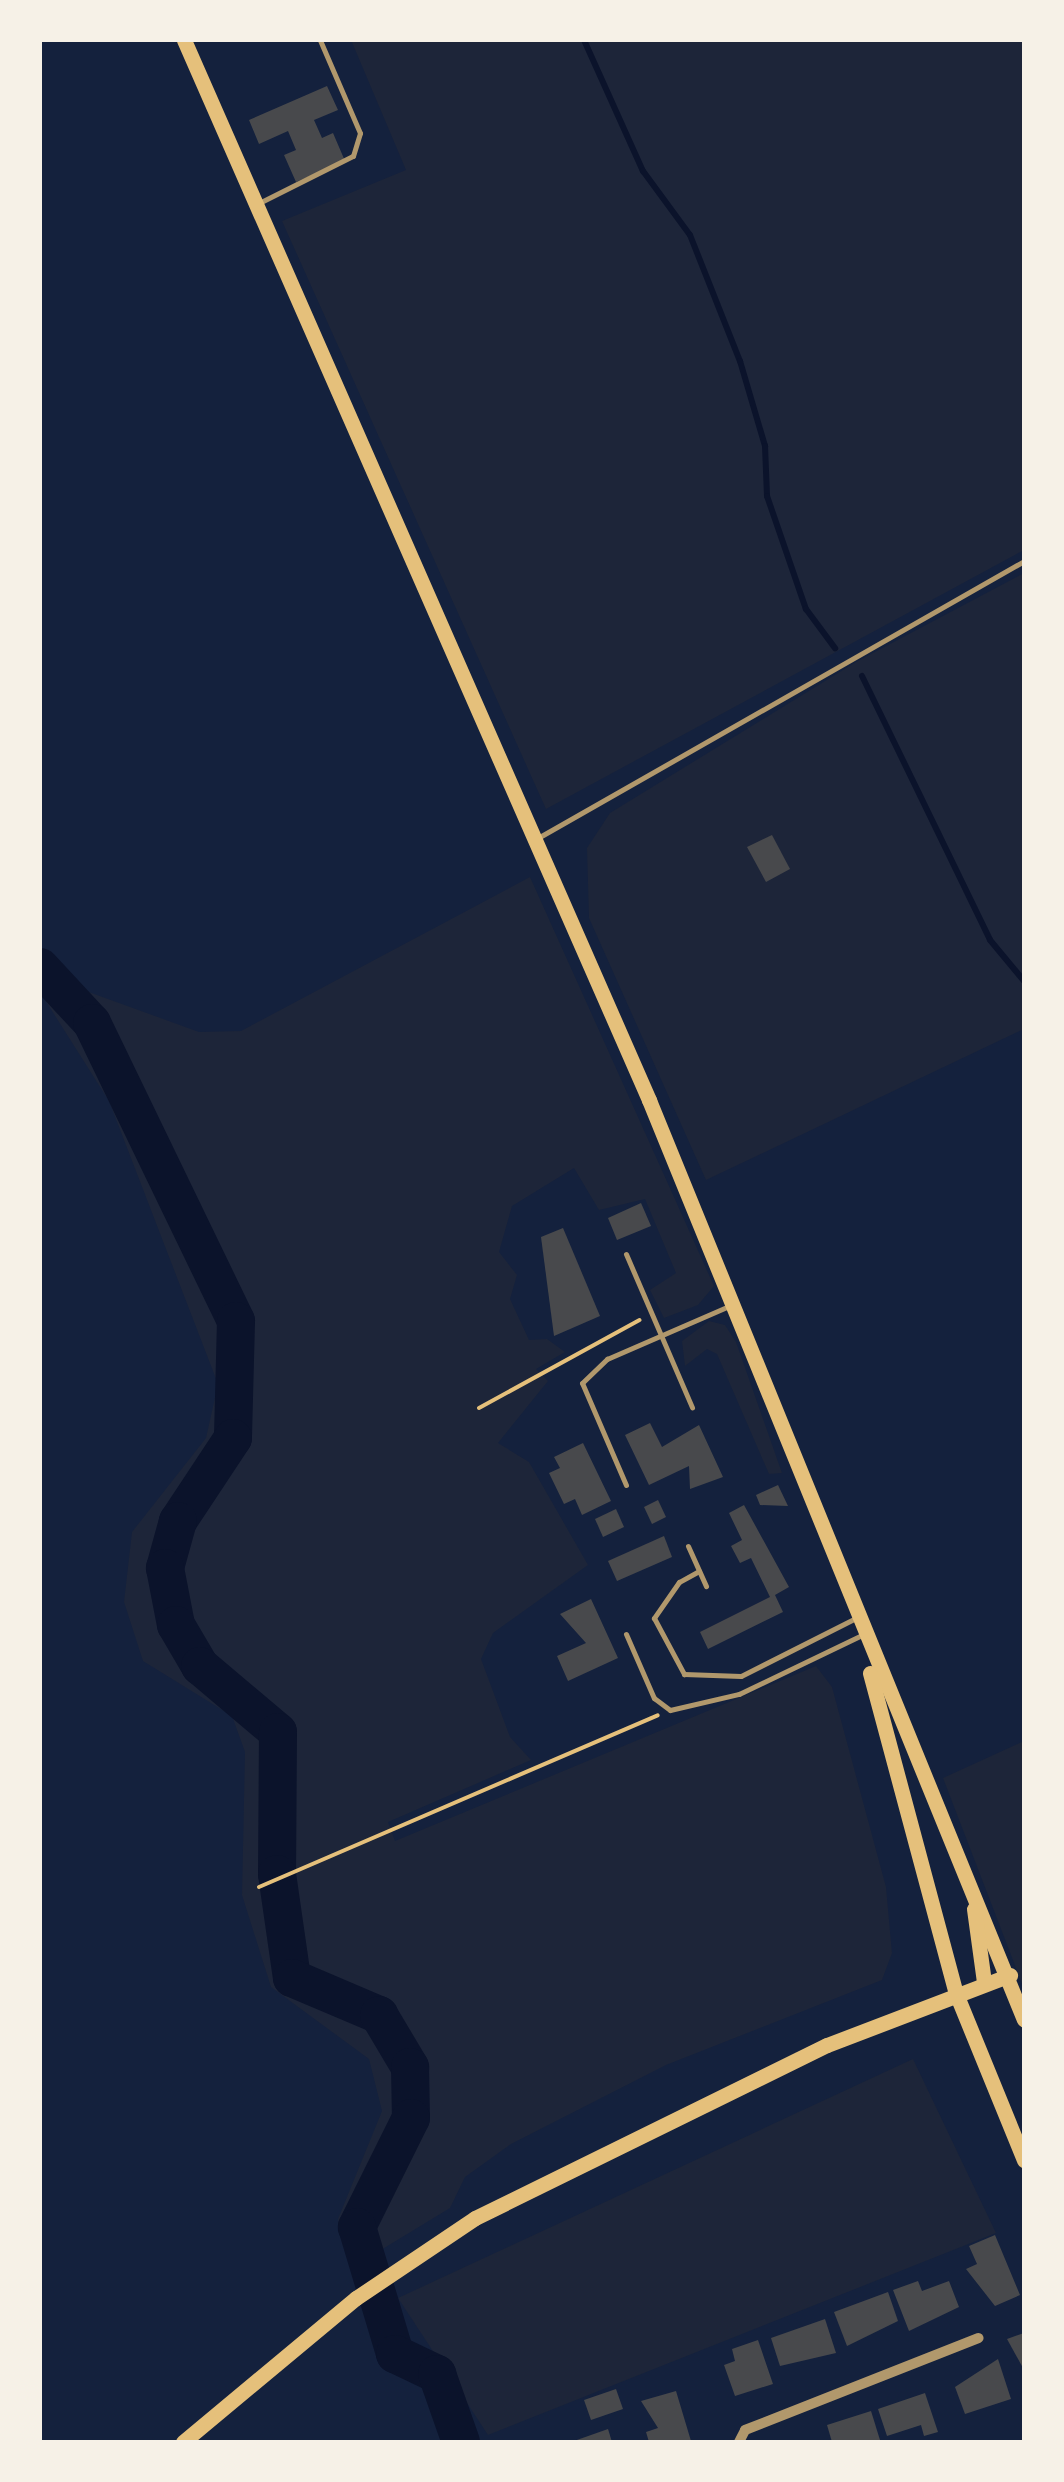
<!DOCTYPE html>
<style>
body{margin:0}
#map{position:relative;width:1064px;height:2482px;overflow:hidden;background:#14213d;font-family:"Roboto Condensed",sans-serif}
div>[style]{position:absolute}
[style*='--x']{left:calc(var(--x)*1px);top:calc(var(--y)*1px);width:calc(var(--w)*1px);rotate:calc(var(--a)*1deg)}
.green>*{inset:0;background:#1d2539}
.stream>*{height:6px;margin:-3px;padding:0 3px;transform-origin:3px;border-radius:3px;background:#0b132b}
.river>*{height:38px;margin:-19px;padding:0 19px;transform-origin:19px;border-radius:19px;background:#0b132b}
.building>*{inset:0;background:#48494c}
.path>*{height:4px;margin:-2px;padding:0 2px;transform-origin:2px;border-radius:2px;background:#e5c07b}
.service>*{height:5px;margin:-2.5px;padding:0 2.5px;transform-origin:2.5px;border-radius:2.5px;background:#b1986c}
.minor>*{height:10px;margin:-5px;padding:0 5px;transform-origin:5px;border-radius:5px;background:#b1986c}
.primary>*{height:15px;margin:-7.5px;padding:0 7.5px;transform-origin:7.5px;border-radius:7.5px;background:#e5c07b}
span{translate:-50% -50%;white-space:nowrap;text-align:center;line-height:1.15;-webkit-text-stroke:9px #f6f1e7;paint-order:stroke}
.frame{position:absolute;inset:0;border:42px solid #f6f1e7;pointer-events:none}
</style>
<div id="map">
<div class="green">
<div style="clip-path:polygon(351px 40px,1024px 40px,1024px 550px,546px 809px,282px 221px,406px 170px)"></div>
<div style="clip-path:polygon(1024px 573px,1024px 1029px,706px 1180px,589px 918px,587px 848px,610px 813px,856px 662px)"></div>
<div style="clip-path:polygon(530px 877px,714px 1286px,698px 1305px,664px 1318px,650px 1290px,676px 1273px,645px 1199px,599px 1210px,574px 1168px,512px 1206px,499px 1252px,517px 1275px,510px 1299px,529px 1340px,547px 1339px,565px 1352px,536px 1369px,548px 1381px,498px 1443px,529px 1462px,588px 1565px,493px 1633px,481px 1659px,510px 1737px,531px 1760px,388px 1822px,395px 1841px,816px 1666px,832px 1687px,886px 1887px,892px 1953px,882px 1980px,666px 2065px,511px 2144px,465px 2177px,450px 2208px,353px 2267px,338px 2219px,382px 2111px,369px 2059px,271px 1987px,242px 1895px,245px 1752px,232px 1716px,143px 1661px,124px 1602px,132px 1532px,206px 1438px,218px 1384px,109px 1101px,40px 992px,40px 949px,86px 991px,199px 1032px,241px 1031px)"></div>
<div style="clip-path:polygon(709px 1321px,725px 1325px,736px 1342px,782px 1473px,769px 1474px,717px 1354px,707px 1349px,685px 1366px,682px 1341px)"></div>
<div style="clip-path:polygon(1024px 1741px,1024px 1989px,943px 1778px)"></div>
<div style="clip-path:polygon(913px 2059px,996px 2233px,488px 2435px,398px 2298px)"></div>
</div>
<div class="stream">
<div style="--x:584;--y:40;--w:144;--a:65.8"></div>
<div style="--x:643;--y:171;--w:79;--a:53.7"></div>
<div style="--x:690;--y:235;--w:136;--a:68.4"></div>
<div style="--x:740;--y:361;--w:89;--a:73.6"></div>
<div style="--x:765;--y:446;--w:50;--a:87.7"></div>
<div style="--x:767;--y:496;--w:120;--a:71"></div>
<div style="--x:806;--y:609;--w:49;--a:53.4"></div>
<div style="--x:862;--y:676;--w:293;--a:64.1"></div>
<div style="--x:990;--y:940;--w:53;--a:50.3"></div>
</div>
<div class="river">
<div style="--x:40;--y:967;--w:76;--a:47.1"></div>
<div style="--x:92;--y:1023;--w:331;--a:64.2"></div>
<div style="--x:236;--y:1321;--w:117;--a:91.5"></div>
<div style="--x:233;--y:1438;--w:100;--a:123.5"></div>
<div style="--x:178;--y:1521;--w:49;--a:105.5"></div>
<div style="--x:165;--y:1568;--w:58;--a:79.1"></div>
<div style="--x:176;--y:1625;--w:48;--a:59.7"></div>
<div style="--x:200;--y:1666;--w:102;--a:40.2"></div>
<div style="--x:278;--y:1732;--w:142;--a:90.4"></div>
<div style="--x:277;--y:1874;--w:105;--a:81.8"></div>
<div style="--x:292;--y:1978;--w:95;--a:23"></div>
<div style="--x:379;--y:2015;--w:61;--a:59.2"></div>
<div style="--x:410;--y:2067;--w:51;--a:88.9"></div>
<div style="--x:411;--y:2118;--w:122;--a:116.4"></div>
<div style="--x:357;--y:2227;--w:133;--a:73.3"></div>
<div style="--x:395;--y:2354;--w:47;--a:25.5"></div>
<div style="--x:437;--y:2374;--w:72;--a:70.6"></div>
</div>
<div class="building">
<div style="clip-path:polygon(327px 86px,338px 110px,314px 120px,322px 138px,333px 133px,345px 161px,296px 182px,284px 155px,296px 150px,288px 131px,259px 144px,249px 120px)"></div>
<div style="clip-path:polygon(772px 835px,790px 869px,766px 882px,747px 847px)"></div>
<div style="clip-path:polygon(641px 1203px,651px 1226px,617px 1240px,608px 1218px)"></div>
<div style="clip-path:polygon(563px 1228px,600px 1316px,554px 1336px,541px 1237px)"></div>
<div style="clip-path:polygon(650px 1423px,662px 1447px,699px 1425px,723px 1477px,690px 1489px,689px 1466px,649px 1485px,625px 1435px)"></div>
<div style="clip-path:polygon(583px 1443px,611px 1501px,582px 1515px,575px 1499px,564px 1504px,549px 1473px,560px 1468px,554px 1457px)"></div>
<div style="clip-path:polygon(778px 1485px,788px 1506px,760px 1505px,756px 1495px)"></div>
<div style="clip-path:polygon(658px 1500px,666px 1517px,652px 1524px,644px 1507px)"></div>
<div style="clip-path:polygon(744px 1505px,789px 1587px,775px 1595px,783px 1612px,708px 1649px,700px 1632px,770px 1597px,751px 1558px,740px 1563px,731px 1546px,742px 1540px,729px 1513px)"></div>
<div style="clip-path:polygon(616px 1509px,624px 1527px,603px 1537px,595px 1519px)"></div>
<div style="clip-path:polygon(664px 1536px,672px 1557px,617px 1581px,608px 1561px)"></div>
<div style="clip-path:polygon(591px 1599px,618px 1658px,568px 1681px,557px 1656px,586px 1643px,560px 1614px)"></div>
<div style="clip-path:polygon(995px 2235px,1020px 2295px,995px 2306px,966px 2269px,977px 2264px,969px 2246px)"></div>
<div style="clip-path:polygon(918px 2281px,922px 2291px,949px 2281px,959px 2307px,909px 2331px,893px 2290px)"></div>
<div style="clip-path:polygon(888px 2292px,898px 2321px,847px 2346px,834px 2312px)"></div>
<div style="clip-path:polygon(825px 2319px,836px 2353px,780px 2366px,771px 2338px)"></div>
<div style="clip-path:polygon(1024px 2333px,1024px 2368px,1023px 2368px,1007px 2339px)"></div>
<div style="clip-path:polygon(758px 2340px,773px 2384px,735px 2396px,724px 2365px,735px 2361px,732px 2349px)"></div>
<div style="clip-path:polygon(998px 2359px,1011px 2399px,965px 2414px,955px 2387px)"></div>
<div style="clip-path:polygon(616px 2389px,623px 2409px,591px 2420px,584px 2400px)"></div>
<div style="clip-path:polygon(676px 2391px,691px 2441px,649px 2442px,646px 2432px,658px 2428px,641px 2401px)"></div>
<div style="clip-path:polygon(925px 2393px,938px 2432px,924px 2436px,921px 2425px,887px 2436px,878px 2409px)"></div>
<div style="clip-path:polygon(871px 2411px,880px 2440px,832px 2442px,827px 2425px)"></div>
<div style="clip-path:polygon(608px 2429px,612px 2442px,574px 2442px,574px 2441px)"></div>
</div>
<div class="path">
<div style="--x:479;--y:1408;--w:183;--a:-28.7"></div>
<div style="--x:259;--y:1887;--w:434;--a:-23.3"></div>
</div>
<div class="service">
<div style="--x:257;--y:204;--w:107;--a:-26.6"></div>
<div style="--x:353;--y:156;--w:24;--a:-73"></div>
<div style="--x:360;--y:133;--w:101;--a:-113.3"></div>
<div style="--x:536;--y:839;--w:562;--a:-29.67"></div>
<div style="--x:626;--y:1254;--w:167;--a:66.7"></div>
<div style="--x:626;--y:1485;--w:111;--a:-113.3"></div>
<div style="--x:582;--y:1383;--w:35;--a:-44"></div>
<div style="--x:607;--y:1359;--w:135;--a:-23.5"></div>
<div style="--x:688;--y:1546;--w:44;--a:65.8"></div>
<div style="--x:699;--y:1571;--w:23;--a:151"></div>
<div style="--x:679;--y:1582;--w:44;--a:124.8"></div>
<div style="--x:654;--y:1618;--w:64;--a:61.8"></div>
<div style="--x:684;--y:1674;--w:57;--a:2"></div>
<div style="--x:741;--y:1676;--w:127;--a:-26.8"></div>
<div style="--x:626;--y:1634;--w:70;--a:66.4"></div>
<div style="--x:654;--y:1698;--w:20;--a:37"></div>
<div style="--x:670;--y:1710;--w:71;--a:-13.1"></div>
<div style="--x:739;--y:1694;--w:134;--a:-25.6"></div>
</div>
<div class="minor">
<div style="--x:739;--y:2442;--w:13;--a:-63"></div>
<div style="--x:745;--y:2430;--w:251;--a:-21.5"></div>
</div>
<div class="primary">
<div style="--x:184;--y:40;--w:1158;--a:66.31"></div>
<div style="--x:649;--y:1100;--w:993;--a:67.82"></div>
<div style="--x:870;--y:1673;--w:329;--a:75"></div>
<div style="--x:955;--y:1991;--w:183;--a:67.8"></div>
<div style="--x:974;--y:1909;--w:74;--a:82.2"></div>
<div style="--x:183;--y:2442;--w:225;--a:-39.8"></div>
<div style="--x:356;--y:2298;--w:143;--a:-33.9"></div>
<div style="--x:475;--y:2218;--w:392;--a:-26.2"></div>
<div style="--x:827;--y:2045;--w:196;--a:-20.9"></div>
</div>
<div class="frame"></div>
</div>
